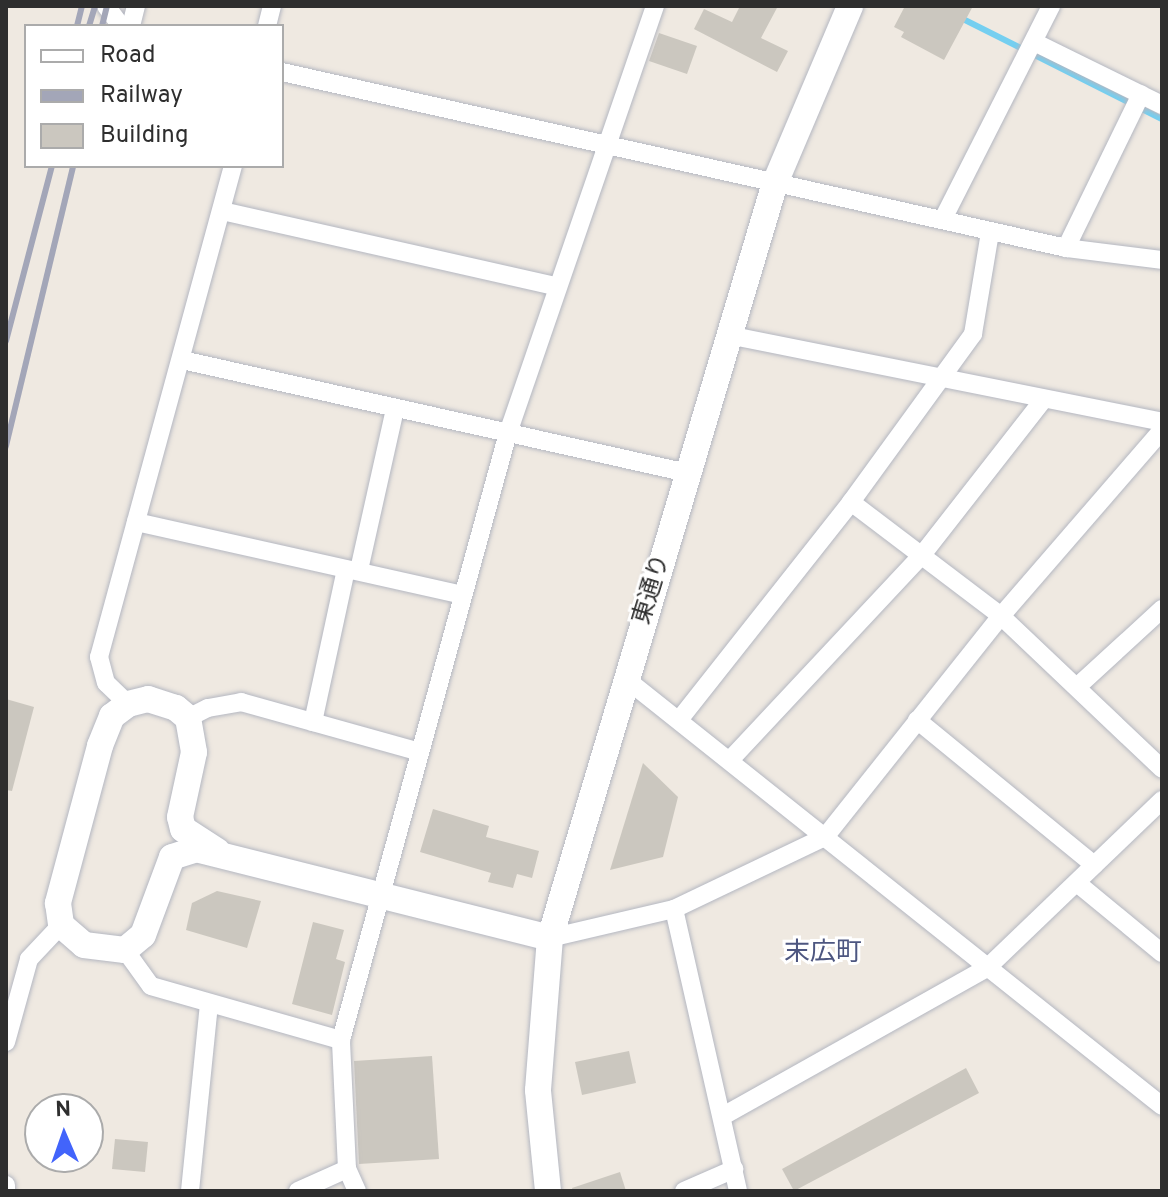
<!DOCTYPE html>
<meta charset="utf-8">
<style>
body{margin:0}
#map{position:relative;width:1168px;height:1197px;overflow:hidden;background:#efe9e1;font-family:Overpass,"Noto Sans JP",sans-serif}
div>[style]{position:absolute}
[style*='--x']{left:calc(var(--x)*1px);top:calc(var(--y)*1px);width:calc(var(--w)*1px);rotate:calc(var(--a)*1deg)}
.stream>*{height:6px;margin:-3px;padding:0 3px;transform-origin:3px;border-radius:3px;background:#75cff0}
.building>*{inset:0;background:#cbc7bf}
.roads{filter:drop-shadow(0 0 2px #b4b7c1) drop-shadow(0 0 2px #b4b7c1)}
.street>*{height:18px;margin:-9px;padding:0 9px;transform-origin:9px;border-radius:9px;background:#fff}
.secondary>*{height:26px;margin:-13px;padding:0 13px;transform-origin:13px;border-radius:13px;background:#fff}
.rail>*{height:6px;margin:-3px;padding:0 3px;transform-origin:3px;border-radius:3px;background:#a3a6b8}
span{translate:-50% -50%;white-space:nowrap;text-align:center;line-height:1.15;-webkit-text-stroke:6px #fff;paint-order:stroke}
.street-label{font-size:24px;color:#2e2e2e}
.neighbourhood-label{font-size:26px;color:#4d5680}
.frame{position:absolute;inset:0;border:8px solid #2e2e2e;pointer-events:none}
.legend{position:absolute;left:24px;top:24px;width:260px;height:144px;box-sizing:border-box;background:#fff;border:2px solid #ababab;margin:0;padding:10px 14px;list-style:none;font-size:24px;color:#2e2e2e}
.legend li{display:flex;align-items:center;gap:16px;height:40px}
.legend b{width:40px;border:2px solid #ababab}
.north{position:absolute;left:24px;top:1093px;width:80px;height:80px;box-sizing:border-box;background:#fff;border:2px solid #ababab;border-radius:50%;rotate:358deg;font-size:22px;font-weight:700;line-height:32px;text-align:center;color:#2e2e2e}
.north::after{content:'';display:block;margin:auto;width:28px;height:36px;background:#4264fb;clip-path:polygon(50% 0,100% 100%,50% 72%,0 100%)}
</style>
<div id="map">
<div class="stream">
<div style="--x:959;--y:17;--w:227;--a:26.7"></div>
</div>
<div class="building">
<div style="clip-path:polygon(740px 6px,778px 6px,761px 38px,788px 51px,777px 72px,694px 29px,704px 9px,732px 22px)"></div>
<div style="clip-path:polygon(905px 6px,973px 6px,944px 60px,901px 37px,904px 32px,894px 27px)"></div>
<div style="clip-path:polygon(659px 33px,697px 46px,687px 74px,649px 61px)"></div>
<div style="clip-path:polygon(6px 699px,34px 707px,12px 791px,6px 790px)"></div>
<div style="clip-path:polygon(643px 763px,678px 797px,663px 857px,610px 870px)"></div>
<div style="clip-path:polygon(433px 809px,489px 826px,486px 837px,539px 851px,532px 878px,517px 874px,513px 888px,488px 882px,491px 873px,420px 852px)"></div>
<div style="clip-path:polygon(217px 891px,261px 901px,247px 948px,186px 930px,192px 903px)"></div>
<div style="clip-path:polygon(313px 922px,344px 930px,336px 959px,345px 962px,332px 1015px,292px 1004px)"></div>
<div style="clip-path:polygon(629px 1051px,636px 1083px,582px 1095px,575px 1062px)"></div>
<div style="clip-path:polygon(432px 1056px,439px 1159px,359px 1164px,354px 1061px)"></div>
<div style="clip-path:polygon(966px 1068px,979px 1093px,794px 1191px,782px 1169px)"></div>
<div style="clip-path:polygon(115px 1139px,148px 1142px,145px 1172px,112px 1169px)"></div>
<div style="clip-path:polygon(620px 1172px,626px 1191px,573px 1191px,572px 1188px)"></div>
</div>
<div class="roads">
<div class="street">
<div style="--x:106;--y:6;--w:25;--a:53"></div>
<div style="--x:131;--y:26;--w:21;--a:-76"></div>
<div style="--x:267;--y:26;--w:21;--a:-76"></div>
<div style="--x:1034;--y:42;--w:143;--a:26.2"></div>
<div style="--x:282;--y:72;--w:804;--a:12.65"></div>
<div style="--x:1066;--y:248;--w:97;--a:7.1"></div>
<div style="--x:222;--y:211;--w:344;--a:12.7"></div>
<div style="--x:943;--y:219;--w:239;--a:-63.1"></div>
<div style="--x:1066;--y:248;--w:171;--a:-64"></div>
<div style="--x:728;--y:335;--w:443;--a:11.3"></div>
<div style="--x:182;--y:360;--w:518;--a:12.59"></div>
<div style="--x:851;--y:502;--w:188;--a:37.2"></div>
<div style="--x:1001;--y:616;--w:222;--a:43.5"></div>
<div style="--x:136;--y:522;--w:334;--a:12.6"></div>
<div style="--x:359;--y:570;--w:165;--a:-77.4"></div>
<div style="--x:626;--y:679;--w:685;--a:38.54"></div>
<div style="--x:1078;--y:686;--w:114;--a:-42.5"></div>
<div style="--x:128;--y:704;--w:30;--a:-136"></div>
<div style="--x:106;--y:683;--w:27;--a:-105"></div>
<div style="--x:99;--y:657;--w:509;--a:-74.74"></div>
<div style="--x:188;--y:718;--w:22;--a:-27"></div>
<div style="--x:208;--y:708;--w:34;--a:-10"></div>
<div style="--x:241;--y:702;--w:183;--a:15.6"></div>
<div style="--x:679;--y:720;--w:278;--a:-51.7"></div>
<div style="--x:851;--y:502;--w:208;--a:-54"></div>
<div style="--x:973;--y:334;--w:103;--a:-80.5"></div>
<div style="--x:917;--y:720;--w:229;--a:39.3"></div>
<div style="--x:313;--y:722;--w:156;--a:-77.8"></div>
<div style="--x:730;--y:760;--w:281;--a:-46.9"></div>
<div style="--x:922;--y:555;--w:197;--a:-52"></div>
<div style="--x:1077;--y:883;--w:110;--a:39.5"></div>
<div style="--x:674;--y:909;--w:289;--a:77.2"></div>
<div style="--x:550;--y:938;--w:127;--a:-13.2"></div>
<div style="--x:674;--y:909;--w:167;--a:-25.5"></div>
<div style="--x:825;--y:837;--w:283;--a:-51.5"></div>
<div style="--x:1001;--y:616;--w:246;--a:-49.1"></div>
<div style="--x:125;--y:950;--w:44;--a:54.2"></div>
<div style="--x:151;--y:986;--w:198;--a:15.9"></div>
<div style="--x:6;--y:1042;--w:86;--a:-74.5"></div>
<div style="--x:29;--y:959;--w:47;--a:-46.7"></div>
<div style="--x:723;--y:1116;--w:303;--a:-29.3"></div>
<div style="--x:987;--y:968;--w:243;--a:-43.8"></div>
<div style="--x:6;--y:1185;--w:6;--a:90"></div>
<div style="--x:190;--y:1191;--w:188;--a:-84.2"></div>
<div style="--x:298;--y:1191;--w:54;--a:-24.2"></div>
<div style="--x:357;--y:1191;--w:24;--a:-114"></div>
<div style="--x:347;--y:1169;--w:129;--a:-92.7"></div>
<div style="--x:341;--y:1040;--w:630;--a:-74.62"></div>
<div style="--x:508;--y:433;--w:452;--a:-71"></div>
<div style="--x:684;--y:1191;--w:55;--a:-23.7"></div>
</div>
<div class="secondary">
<div style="--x:217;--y:851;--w:40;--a:-147.1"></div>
<div style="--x:183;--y:829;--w:12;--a:-104"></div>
<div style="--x:180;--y:817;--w:66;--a:-77.8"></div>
<div style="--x:194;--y:752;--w:35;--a:-100"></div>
<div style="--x:188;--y:718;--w:16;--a:-140"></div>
<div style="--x:176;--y:708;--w:29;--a:-162"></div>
<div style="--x:148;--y:699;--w:21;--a:166"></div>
<div style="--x:128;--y:704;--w:20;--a:143"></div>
<div style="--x:112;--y:716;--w:32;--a:112"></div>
<div style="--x:100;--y:746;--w:163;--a:105"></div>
<div style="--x:58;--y:903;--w:22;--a:82"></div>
<div style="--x:61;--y:925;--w:30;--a:41"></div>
<div style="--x:84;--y:945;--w:41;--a:7"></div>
<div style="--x:125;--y:950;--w:23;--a:-40"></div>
<div style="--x:143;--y:935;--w:83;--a:-69.6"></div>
<div style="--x:172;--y:857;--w:25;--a:-18"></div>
<div style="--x:196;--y:849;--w:365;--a:14.1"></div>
<div style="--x:548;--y:1191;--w:101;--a:-95.7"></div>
<div style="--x:538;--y:1090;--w:152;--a:-85.5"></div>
<div style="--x:550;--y:938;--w:788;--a:-73.41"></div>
<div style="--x:775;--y:183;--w:192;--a:-67"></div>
</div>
</div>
<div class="rail">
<div style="--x:77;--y:26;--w:21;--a:-76"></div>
<div style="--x:89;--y:26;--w:21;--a:-73"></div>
<div style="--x:102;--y:26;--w:21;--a:-76"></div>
<div style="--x:6;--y:341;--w:181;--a:-75.3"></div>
<div style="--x:6;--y:446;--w:288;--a:-76.5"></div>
</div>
<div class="street-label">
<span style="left:653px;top:590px;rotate:-73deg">東通り</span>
</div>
<div class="neighbourhood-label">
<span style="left:823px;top:954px">末広町</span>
</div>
<div class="frame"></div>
<ul class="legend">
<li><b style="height:10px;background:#fff"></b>Road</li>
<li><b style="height:10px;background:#a3a6b8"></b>Railway</li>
<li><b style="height:22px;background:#cbc7bf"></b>Building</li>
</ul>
<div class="north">N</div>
</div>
